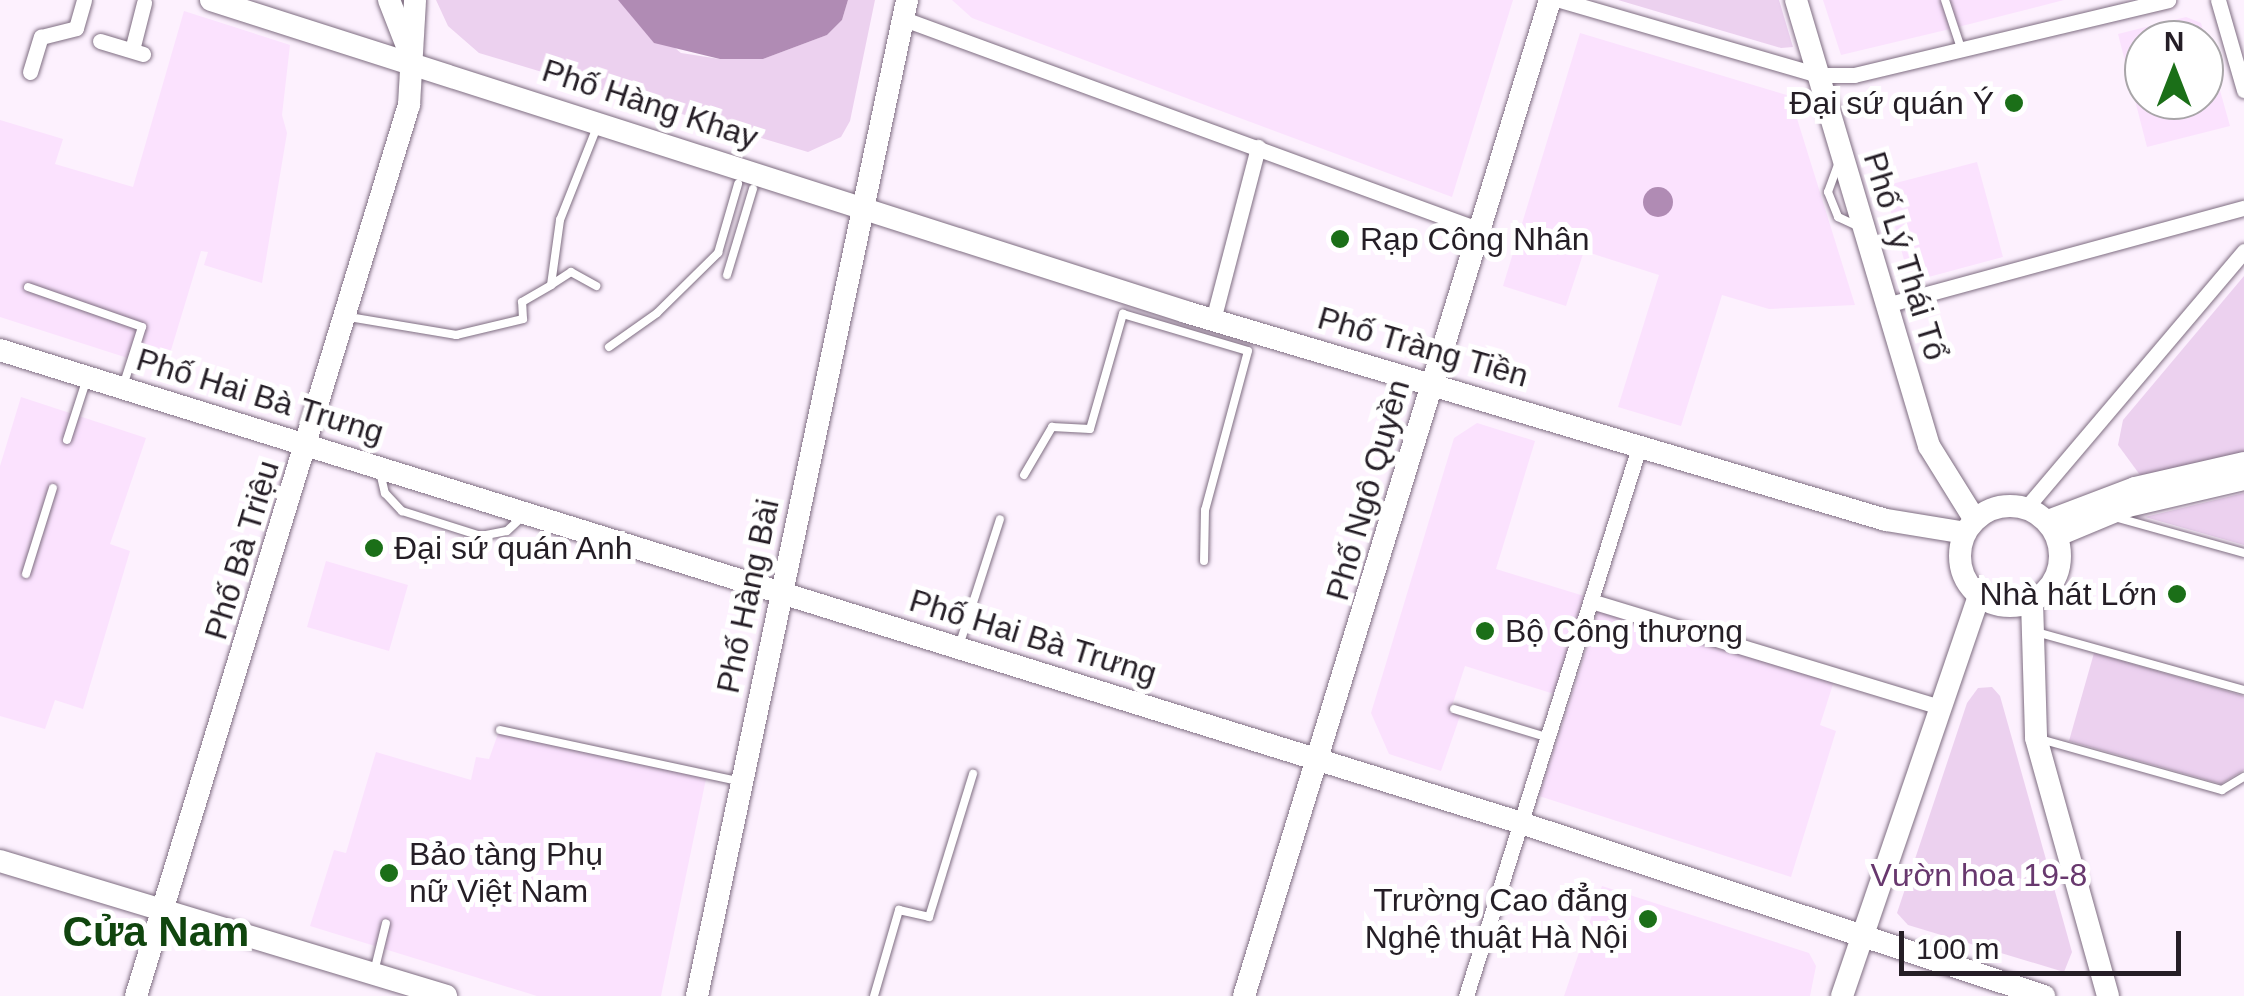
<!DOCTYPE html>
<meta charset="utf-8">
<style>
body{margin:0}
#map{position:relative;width:2244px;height:996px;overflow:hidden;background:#fdf1fe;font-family:Arial,sans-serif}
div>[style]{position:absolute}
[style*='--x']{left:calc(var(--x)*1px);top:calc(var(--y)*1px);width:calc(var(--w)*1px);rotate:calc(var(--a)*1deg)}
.built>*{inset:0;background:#fbe2fe}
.green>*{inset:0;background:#ecd1ef}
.water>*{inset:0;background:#b08bb4}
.round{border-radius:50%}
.roads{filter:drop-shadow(0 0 2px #7e6d81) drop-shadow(0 0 2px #7e6d81)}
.lane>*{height:8px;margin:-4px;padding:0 4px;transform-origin:4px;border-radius:4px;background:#fff}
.street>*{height:15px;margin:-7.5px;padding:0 7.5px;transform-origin:7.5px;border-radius:7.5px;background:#fff}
.secondary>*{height:22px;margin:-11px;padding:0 11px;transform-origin:11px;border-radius:11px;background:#fff}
.secondary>.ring{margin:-11px;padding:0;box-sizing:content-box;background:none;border:22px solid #fff;border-radius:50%}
.dots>*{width:28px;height:28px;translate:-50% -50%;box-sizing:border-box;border:5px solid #fff;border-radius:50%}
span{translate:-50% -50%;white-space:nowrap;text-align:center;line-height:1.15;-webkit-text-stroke:10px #fff;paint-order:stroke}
.poi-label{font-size:32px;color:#251e26}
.right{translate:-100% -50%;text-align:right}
.left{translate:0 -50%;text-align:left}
.street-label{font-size:32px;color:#251e26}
.park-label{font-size:32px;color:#68386e}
.district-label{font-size:42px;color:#10450e;font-weight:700}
.north{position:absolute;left:2124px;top:20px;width:100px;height:100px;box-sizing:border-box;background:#fff;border:2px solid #a8a5a8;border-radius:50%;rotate:0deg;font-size:28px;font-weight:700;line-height:40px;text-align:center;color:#251e26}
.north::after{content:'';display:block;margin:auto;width:35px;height:45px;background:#1b6f18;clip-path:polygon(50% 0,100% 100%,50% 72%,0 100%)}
.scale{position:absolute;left:1899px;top:931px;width:282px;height:45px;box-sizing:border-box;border:5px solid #251e26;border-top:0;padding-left:12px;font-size:30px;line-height:35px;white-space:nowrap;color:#251e26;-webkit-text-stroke:8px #fff;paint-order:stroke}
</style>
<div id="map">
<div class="built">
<div style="clip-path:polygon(952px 0,1513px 0,1452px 197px,972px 18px)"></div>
<div style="clip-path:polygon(1823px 0,1941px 0,1950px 29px,1841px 55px)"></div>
<div style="clip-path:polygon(1950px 0,2064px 0,1958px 27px)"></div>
<div style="clip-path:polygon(184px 11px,290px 45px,282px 115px,287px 133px,262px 283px,204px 265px,208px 252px,201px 251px,165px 370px,0 317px,0 120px,63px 139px,55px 164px,133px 187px)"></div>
<div style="clip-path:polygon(evenodd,2186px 17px,2201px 23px,2230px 126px,2147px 147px,2118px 34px,2186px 17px,2144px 40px,2204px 40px,2204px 100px,2144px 100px,2144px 40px)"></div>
<div style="clip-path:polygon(1580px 33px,1790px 96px,1855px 305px,1769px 309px,1722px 295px,1681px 426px,1618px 407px,1659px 275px,1584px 251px,1566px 306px,1503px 286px)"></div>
<div style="clip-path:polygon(1977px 162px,2003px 257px,1910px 282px,1884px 186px)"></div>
<div style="clip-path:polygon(21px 397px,146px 438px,110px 544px,130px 551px,83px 709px,55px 700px,45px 729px,0 716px,0 466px)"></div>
<div style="clip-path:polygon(1477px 423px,1535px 441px,1496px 569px,1584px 596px,1554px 694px,1465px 666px,1450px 712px,1460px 716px,1441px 771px,1389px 754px,1371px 713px,1454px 438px)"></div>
<div style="clip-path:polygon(326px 561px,408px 585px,389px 651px,307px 627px)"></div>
<div style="clip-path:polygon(1599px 609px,1834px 681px,1820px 725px,1836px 731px,1791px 877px,1539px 796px)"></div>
<div style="clip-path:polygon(499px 731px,707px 774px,661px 996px,537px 996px,310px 926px,334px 850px,346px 853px,376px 752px,471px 780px,476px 757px,489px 759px)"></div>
<div style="clip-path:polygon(1602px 886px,1809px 953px,1816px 966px,1810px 996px,1564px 996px)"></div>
</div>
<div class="green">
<div style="clip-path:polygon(436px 0,618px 0,681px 53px,720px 59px,763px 59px,827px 35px,842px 20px,848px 0,875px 0,850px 121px,841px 137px,808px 152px,479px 53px,448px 26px)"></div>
<div style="clip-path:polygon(1618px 0,1779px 0,1793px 47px,1781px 48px)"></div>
<div style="clip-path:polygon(2244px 276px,2244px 456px,2152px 479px,2140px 475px,2118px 445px,2123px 420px)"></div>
<div style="clip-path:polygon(2244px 493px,2244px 545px,2145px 517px)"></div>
<div style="clip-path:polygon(2094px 653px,2244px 696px,2244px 770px,2221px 784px,2069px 741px)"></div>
<div style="clip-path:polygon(1992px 687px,2000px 696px,2072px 952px,2064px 972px,1908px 925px,1897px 913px,1967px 703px,1978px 688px)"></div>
</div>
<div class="water">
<div style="clip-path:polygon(618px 0,848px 0,842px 20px,827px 35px,763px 59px,720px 59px,654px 43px)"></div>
<div class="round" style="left:1643px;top:187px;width:30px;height:30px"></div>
</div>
<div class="roads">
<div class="lane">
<div style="--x:1945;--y:0;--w:51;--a:71.6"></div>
<div style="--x:1840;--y:159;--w:35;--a:110"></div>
<div style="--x:1828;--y:192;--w:27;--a:68"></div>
<div style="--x:1838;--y:217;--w:21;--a:25"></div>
<div style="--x:727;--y:275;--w:90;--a:-73.2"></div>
<div style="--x:551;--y:285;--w:24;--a:-33"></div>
<div style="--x:571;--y:272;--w:29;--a:29"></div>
<div style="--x:28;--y:287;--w:121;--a:19.3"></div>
<div style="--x:142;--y:327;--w:59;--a:107.8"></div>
<div style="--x:349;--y:317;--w:109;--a:9.5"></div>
<div style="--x:456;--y:335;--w:69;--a:-13.4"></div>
<div style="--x:523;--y:319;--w:17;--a:-93"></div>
<div style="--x:522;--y:302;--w:34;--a:-30"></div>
<div style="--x:551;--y:285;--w:66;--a:-82.1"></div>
<div style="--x:560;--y:220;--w:100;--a:-68.3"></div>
<div style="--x:609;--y:347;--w:59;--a:-35.3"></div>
<div style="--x:657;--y:313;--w:86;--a:-44.5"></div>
<div style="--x:718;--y:253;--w:72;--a:-73.8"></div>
<div style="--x:67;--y:440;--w:65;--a:-72.1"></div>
<div style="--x:380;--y:472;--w:22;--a:77"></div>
<div style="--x:385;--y:493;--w:25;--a:47"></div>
<div style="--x:402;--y:511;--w:83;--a:17.6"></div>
<div style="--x:481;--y:536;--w:26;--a:-11"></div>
<div style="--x:507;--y:531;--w:19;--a:-43"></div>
<div style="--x:1024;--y:475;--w:56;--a:-59.7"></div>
<div style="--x:1052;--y:427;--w:38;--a:3"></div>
<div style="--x:1090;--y:429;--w:120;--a:-74"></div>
<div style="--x:1123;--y:314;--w:130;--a:16.5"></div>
<div style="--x:1248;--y:351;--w:165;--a:105.1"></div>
<div style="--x:1205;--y:510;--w:51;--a:91.1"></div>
<div style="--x:2118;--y:518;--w:131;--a:15.5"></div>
<div style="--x:26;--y:574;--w:90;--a:-72.6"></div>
<div style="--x:2036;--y:632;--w:216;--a:15.6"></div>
<div style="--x:960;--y:643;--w:130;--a:-72.1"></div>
<div style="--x:1454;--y:709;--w:96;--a:16.9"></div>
<div style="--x:500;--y:730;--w:242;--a:12.1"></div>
<div style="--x:2040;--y:739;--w:189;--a:15.7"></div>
<div style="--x:2222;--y:790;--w:26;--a:-31"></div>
<div style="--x:374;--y:972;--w:50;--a:-76.2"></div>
<div style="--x:874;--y:996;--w:90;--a:-73.8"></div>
<div style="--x:899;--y:910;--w:31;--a:13"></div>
<div style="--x:929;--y:917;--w:150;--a:-72.9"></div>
</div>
<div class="street">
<div style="--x:1560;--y:0;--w:269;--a:16.2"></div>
<div style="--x:1818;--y:75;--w:36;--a:0"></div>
<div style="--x:1854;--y:75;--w:323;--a:-13.4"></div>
<div style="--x:2218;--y:0;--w:94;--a:73.9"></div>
<div style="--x:904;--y:19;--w:613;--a:20.12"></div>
<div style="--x:100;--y:41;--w:45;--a:16.8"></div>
<div style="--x:132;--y:50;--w:49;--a:-75.7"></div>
<div style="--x:30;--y:72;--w:37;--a:-73"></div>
<div style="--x:41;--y:37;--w:36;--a:-14"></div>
<div style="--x:76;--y:28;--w:29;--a:-74"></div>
<div style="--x:1886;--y:305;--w:371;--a:-15.2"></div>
<div style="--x:1213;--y:320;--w:179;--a:-75.4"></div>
<div style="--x:2026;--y:508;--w:337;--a:-49.7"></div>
<div style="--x:1591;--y:601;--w:362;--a:16.9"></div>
<div style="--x:1466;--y:996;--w:579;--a:-72.5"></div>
</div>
<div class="secondary">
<div style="--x:211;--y:0;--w:1024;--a:17.74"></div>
<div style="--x:1186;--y:312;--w:730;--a:16.55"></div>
<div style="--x:1886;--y:520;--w:80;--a:9.3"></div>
<div style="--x:389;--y:0;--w:58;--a:68.7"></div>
<div style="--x:1796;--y:0;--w:465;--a:73.4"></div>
<div style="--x:1929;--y:446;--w:87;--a:58.1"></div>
<div style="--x:0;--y:350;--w:1593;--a:17.27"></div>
<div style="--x:1521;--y:823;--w:551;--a:18.3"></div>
<div class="ring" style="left:1960px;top:506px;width:78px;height:78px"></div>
<div style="--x:2048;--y:521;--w:93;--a:-20.8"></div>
<div style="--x:2135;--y:488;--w:112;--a:-12.9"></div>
<div style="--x:2058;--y:535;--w:76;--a:-22.5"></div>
<div style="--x:2128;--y:506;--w:119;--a:-13.1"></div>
<div style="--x:2032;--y:601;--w:137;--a:88.3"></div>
<div style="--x:2036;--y:738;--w:268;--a:74.4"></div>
<div style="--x:0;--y:861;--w:466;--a:16.8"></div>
<div style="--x:136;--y:996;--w:932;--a:-72.97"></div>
<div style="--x:409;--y:105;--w:105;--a:-86.7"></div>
<div style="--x:697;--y:996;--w:1018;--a:-78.09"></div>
<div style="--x:1244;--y:996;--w:1042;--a:-72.92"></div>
<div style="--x:1842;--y:996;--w:424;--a:-71.1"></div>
</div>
</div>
<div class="dots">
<div style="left:2014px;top:103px;background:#1b6f18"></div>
<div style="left:1340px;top:239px;background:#1b6f18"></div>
<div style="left:374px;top:548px;background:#1b6f18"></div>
<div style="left:2177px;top:594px;background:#1b6f18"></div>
<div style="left:1485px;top:631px;background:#1b6f18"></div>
<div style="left:389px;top:873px;background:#1b6f18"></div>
<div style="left:1648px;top:919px;background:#1b6f18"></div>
</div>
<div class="poi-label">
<span class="right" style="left:1994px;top:103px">Đại sứ quán Ý</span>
<span class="left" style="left:1360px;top:239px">Rạp Công Nhân</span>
<span class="left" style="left:394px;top:548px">Đại sứ quán Anh</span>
<span class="right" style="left:2157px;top:594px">Nhà hát Lớn</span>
<span class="left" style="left:1505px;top:631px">Bộ Công thương</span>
<span class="left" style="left:409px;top:873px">Bảo tàng Phụ<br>nữ Việt Nam</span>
<span class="right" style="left:1628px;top:919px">Trường Cao đẳng<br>Nghệ thuật Hà Nội</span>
</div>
<div class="street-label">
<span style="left:650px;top:104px;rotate:18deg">Phố Hàng Khay</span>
<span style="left:1905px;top:256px;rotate:73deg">Phố Lý Thái Tổ</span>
<span style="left:1423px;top:347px;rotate:16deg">Phố Tràng Tiền</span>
<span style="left:260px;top:396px;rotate:17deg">Phố Hai Bà Trưng</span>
<span style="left:1368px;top:490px;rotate:-74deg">Phố Ngô Quyền</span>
<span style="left:242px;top:550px;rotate:-73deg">Phố Bà Triệu</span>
<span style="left:748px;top:596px;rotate:-78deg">Phố Hàng Bài</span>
<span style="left:1033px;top:637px;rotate:17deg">Phố Hai Bà Trưng</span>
</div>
<div class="park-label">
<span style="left:1979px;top:875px">Vườn hoa 19-8</span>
</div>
<div class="district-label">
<span style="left:156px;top:932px">Cửa Nam</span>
</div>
<div class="north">N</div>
<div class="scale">100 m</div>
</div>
